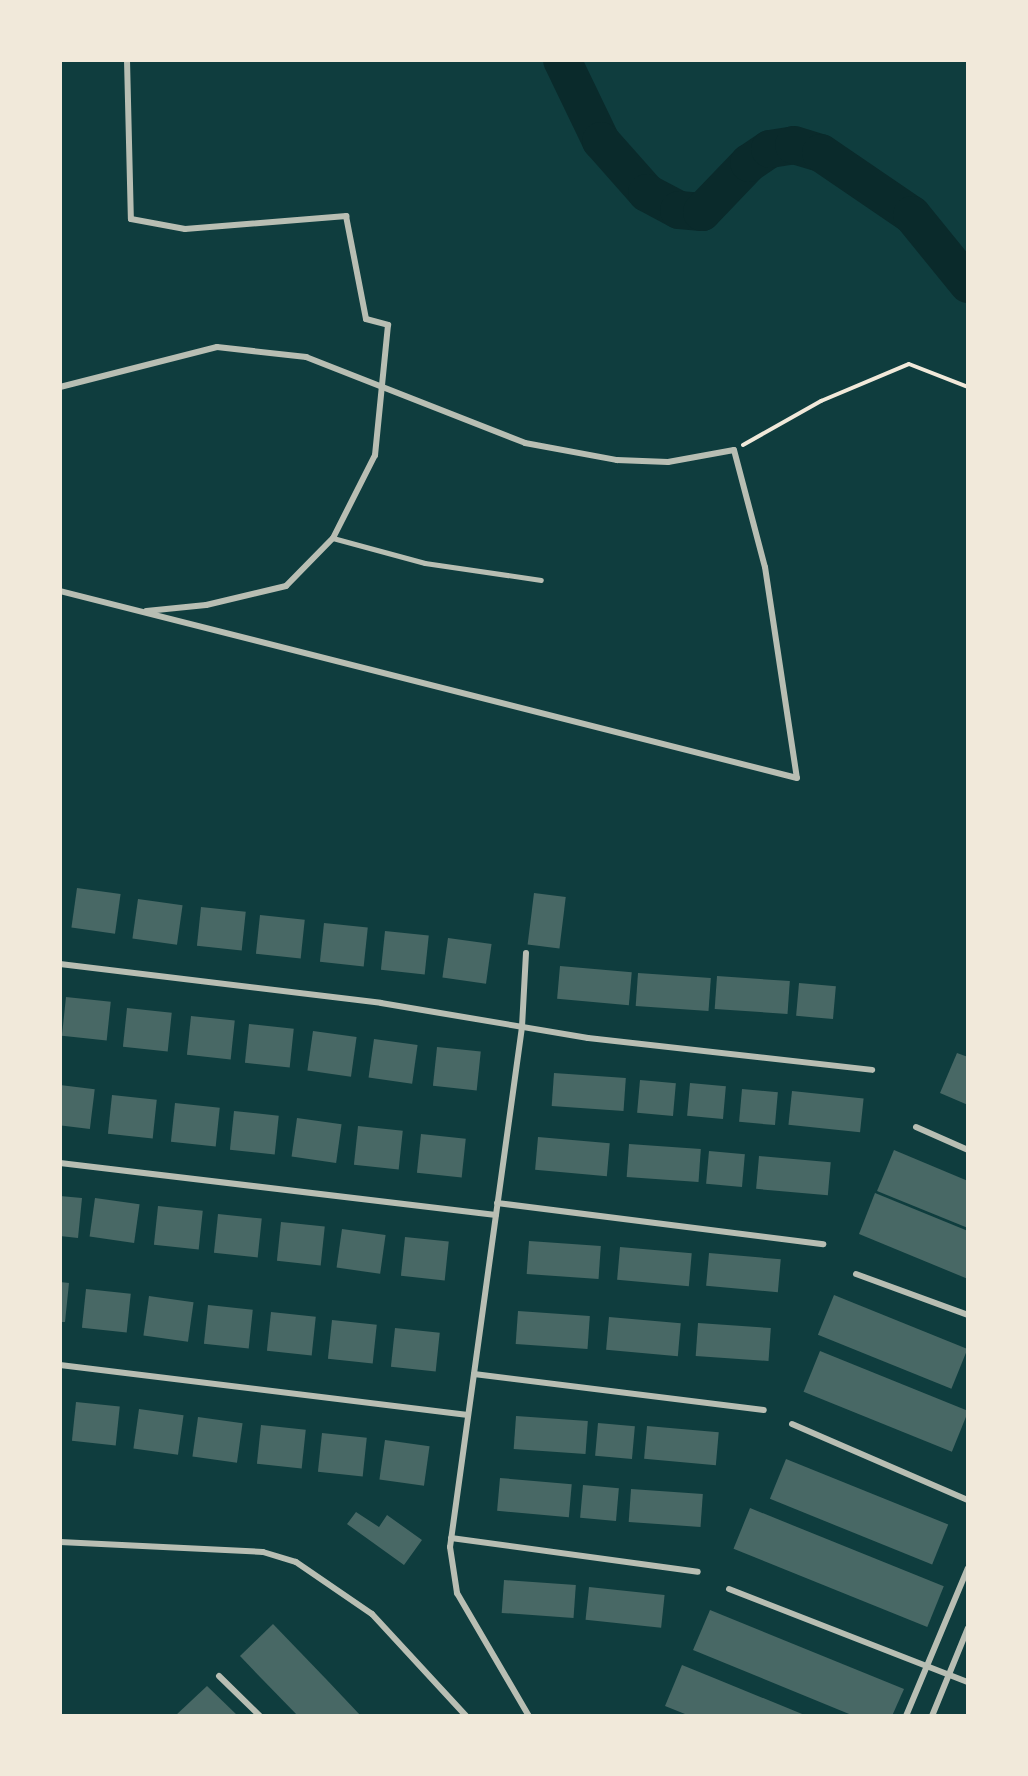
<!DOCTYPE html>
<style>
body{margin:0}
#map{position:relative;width:1028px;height:1776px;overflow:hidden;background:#0f3d3e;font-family:"PT Serif",serif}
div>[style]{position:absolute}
.river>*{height:38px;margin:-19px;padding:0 19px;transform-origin:19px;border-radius:19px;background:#0a2a2b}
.building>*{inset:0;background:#486865;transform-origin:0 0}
.path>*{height:4px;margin:-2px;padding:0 2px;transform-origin:2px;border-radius:2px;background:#f1e9da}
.service>*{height:4.5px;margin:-2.25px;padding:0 2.25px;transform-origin:2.25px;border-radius:2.25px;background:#b8beb3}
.minor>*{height:6px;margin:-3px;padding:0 3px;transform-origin:3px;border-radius:3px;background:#b8beb3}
span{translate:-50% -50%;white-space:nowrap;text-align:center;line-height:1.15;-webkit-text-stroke:6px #f1e9da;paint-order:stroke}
.frame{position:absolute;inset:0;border:62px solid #f1e9da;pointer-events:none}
</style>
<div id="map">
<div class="river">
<div style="left:562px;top:60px;width:90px;rotate:64.3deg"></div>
<div style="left:601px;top:141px;width:69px;rotate:48.5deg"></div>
<div style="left:647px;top:193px;width:36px;rotate:28deg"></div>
<div style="left:679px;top:210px;width:23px;rotate:5deg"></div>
<div style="left:702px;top:212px;width:68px;rotate:-46.2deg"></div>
<div style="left:749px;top:163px;width:25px;rotate:-34deg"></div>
<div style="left:770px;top:149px;width:24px;rotate:-9deg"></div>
<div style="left:794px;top:145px;width:28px;rotate:17deg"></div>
<div style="left:821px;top:153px;width:110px;rotate:34.3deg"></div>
<div style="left:912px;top:215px;width:89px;rotate:50.9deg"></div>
</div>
<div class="building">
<div style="left:77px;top:888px;width:44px;height:40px;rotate:8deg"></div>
<div style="left:534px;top:893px;width:32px;height:52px;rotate:7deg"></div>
<div style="left:138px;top:899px;width:45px;height:40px;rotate:8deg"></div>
<div style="left:201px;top:907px;width:45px;height:39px;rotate:6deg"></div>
<div style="left:260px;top:915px;width:45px;height:39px;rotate:6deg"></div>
<div style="left:324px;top:923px;width:44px;height:39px;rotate:6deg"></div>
<div style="left:385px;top:931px;width:44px;height:39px;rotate:6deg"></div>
<div style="left:448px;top:938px;width:44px;height:40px;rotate:8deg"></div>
<div style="left:560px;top:966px;width:72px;height:33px;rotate:5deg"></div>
<div style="left:638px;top:973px;width:73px;height:33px;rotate:4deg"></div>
<div style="left:717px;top:976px;width:73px;height:33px;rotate:4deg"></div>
<div style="left:799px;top:983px;width:37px;height:33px;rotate:5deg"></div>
<div style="left:66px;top:997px;width:45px;height:39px;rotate:6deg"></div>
<div style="left:127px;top:1008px;width:45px;height:39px;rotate:6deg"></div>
<div style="left:191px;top:1016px;width:44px;height:39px;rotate:6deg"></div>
<div style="left:249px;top:1024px;width:45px;height:39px;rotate:6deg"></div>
<div style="left:313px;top:1031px;width:44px;height:40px;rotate:8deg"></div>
<div style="left:374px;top:1039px;width:44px;height:39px;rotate:8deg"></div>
<div style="left:437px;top:1047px;width:44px;height:39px;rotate:6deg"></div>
<div style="clip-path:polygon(957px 1053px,968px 1057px,968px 1105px,940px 1093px)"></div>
<div style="left:554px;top:1073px;width:72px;height:33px;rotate:4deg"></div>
<div style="left:640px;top:1080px;width:36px;height:33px;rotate:5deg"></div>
<div style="left:690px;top:1083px;width:36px;height:33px;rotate:5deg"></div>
<div style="left:60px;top:1085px;width:35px;height:40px;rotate:7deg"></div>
<div style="left:742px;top:1089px;width:36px;height:33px;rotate:5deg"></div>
<div style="left:792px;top:1091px;width:72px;height:34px;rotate:6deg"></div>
<div style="left:112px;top:1095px;width:45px;height:39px;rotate:6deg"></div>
<div style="left:175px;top:1103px;width:45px;height:39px;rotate:6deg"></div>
<div style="left:234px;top:1111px;width:45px;height:39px;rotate:6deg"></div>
<div style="left:297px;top:1118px;width:45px;height:39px;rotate:8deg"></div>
<div style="left:358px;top:1126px;width:45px;height:39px;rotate:6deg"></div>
<div style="left:421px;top:1134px;width:45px;height:39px;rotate:6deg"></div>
<div style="left:538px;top:1137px;width:72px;height:33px;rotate:5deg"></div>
<div style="left:629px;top:1144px;width:72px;height:33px;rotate:4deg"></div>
<div style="clip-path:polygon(894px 1150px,968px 1181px,968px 1228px,877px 1191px)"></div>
<div style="left:709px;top:1151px;width:36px;height:33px;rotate:5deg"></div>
<div style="left:759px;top:1156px;width:72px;height:33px;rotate:5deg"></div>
<div style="clip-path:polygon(875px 1193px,968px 1231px,968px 1279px,859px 1234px)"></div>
<div style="clip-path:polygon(60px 1196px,82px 1198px,78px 1238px,60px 1236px)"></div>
<div style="left:95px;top:1198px;width:45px;height:39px;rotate:8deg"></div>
<div style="left:158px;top:1206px;width:45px;height:39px;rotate:6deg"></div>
<div style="left:218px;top:1214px;width:44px;height:39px;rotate:6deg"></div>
<div style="left:281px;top:1222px;width:44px;height:39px;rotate:6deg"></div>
<div style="left:342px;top:1229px;width:44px;height:39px;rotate:8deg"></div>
<div style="left:405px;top:1237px;width:44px;height:39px;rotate:6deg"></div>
<div style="left:529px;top:1241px;width:72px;height:33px;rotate:4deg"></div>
<div style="left:620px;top:1247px;width:72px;height:33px;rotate:5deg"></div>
<div style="left:709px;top:1253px;width:72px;height:33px;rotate:5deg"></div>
<div style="clip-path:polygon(60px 1282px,69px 1283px,65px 1322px,60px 1322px)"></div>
<div style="left:86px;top:1289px;width:45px;height:39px;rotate:6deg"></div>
<div style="left:834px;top:1295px;width:144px;height:43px;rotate:22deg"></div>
<div style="left:149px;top:1296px;width:45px;height:40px;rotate:8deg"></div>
<div style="left:208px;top:1305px;width:45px;height:39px;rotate:6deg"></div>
<div style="left:518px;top:1311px;width:72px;height:33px;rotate:4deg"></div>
<div style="left:271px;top:1312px;width:45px;height:39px;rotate:6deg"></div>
<div style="left:609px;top:1317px;width:72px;height:33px;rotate:5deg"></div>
<div style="left:332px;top:1320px;width:45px;height:39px;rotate:6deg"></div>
<div style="left:698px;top:1323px;width:73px;height:33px;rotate:4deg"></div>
<div style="left:395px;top:1328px;width:45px;height:39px;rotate:6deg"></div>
<div style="left:820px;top:1351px;width:160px;height:44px;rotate:22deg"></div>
<div style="left:76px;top:1402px;width:44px;height:39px;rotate:6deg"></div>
<div style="left:139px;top:1409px;width:45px;height:40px;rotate:8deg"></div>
<div style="left:516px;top:1416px;width:72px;height:33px;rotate:4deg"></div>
<div style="left:198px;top:1417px;width:45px;height:40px;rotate:8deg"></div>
<div style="left:598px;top:1423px;width:37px;height:33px;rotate:5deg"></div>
<div style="left:261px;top:1425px;width:45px;height:39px;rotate:6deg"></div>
<div style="left:647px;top:1426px;width:72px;height:33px;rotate:5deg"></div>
<div style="left:322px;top:1433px;width:45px;height:39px;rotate:6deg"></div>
<div style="left:385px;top:1440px;width:45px;height:40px;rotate:8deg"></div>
<div style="left:786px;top:1459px;width:175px;height:43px;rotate:22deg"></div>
<div style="left:500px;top:1478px;width:72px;height:33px;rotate:5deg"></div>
<div style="left:583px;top:1485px;width:36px;height:33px;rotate:5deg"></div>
<div style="left:631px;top:1489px;width:72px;height:33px;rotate:4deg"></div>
<div style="left:750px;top:1508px;width:209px;height:44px;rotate:22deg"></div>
<div style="clip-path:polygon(356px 1512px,379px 1527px,387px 1515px,422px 1540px,404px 1565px,347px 1524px)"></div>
<div style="left:504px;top:1580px;width:72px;height:33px;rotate:4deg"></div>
<div style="left:589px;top:1587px;width:76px;height:33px;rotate:6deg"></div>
<div style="clip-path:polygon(710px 1610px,904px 1689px,892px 1716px,854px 1716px,693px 1650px)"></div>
<div style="clip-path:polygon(273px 1624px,326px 1679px,361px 1716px,298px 1716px,262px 1679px,240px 1656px)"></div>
<div style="clip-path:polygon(682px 1665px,714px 1678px,807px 1716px,690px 1716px,665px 1706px)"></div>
<div style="clip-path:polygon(207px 1686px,238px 1716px,175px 1716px)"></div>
</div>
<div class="path">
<div style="left:743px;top:445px;width:90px;rotate:-29.4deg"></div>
<div style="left:821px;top:401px;width:95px;rotate:-22.8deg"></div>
<div style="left:909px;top:364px;width:63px;rotate:21.3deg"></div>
</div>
<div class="service">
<div style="left:333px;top:538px;width:95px;rotate:15.2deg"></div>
<div style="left:425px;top:563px;width:117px;rotate:8.3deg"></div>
</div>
<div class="minor">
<div style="left:127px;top:60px;width:159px;rotate:88.6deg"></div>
<div style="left:131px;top:219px;width:55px;rotate:10.5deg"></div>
<div style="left:185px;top:229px;width:162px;rotate:-4.6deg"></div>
<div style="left:346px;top:216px;width:105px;rotate:79deg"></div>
<div style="left:366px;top:319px;width:23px;rotate:15deg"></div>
<div style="left:388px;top:325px;width:131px;rotate:95.7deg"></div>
<div style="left:375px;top:455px;width:93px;rotate:116.8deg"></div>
<div style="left:333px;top:538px;width:67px;rotate:134.4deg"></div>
<div style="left:286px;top:586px;width:82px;rotate:166.6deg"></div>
<div style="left:206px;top:605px;width:60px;rotate:174.3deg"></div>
<div style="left:60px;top:387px;width:162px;rotate:-14.3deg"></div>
<div style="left:217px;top:347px;width:90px;rotate:6.4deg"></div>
<div style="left:306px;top:357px;width:235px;rotate:21.4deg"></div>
<div style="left:525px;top:443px;width:94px;rotate:10.5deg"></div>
<div style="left:617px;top:460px;width:51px;rotate:2.2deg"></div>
<div style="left:668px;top:462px;width:67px;rotate:-10.3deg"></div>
<div style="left:734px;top:450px;width:121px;rotate:75.2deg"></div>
<div style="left:765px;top:567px;width:213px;rotate:81.4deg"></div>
<div style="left:797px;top:778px;width:760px;rotate:-165.76deg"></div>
<div style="left:526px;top:953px;width:74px;rotate:93.1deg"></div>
<div style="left:522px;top:1027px;width:525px;rotate:97.88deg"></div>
<div style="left:450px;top:1547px;width:47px;rotate:81.3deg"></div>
<div style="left:457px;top:1593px;width:143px;rotate:59.7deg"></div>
<div style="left:60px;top:964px;width:323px;rotate:6.9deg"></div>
<div style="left:381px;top:1003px;width:210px;rotate:9.6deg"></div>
<div style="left:588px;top:1038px;width:286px;rotate:6.4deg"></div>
<div style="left:916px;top:1127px;width:57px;rotate:23.9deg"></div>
<div style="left:60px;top:1163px;width:439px;rotate:6.8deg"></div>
<div style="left:497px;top:1203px;width:329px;rotate:7.2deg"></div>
<div style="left:856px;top:1274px;width:119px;rotate:20.1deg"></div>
<div style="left:60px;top:1365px;width:411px;rotate:7deg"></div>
<div style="left:474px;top:1374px;width:292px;rotate:7.1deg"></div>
<div style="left:792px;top:1424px;width:192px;rotate:23.4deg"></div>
<div style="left:451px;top:1538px;width:249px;rotate:7.8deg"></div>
<div style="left:60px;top:1542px;width:203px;rotate:2.8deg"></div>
<div style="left:263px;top:1552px;width:34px;rotate:17deg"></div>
<div style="left:296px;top:1562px;width:92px;rotate:34.4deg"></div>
<div style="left:372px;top:1614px;width:139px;rotate:47.3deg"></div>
<div style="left:729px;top:1589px;width:256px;rotate:21.3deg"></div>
<div style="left:219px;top:1676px;width:57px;rotate:44.3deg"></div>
<div style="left:906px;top:1716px;width:160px;rotate:-67.3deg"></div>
<div style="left:932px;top:1716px;width:95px;rotate:-67.8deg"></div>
</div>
<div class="frame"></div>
</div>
